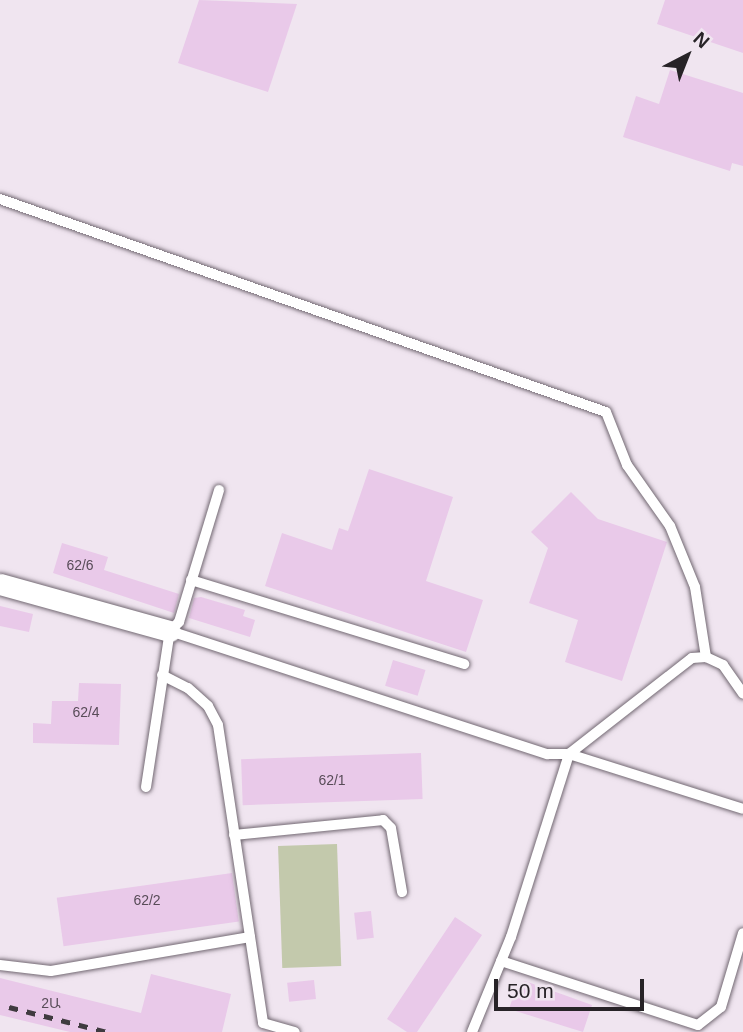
<!DOCTYPE html>
<meta charset="utf-8">
<style>
body{margin:0}
#map{position:relative;width:743px;height:1032px;overflow:hidden;background:#f0e5f0;font-family:Arial,"Noto Sans Armenian",sans-serif}
div>[style]{position:absolute}
.green>*{inset:0;background:#c3c9ac;transform-origin:0 0}
.building>*{inset:0;background:#e9c9e9;transform-origin:0 0}
.roads{filter:drop-shadow(0 0 2px #726872) drop-shadow(0 0 2px #726872)}
.service>*{height:10px;margin:-5px;padding:0 5px;transform-origin:5px;border-radius:5px;background:#fff}
.minor>*{height:21px;margin:-10.5px;padding:0 10.5px;transform-origin:10.5px;border-radius:10.5px;background:#fff}
.rail>*{height:5px;margin-top:-2.5px;transform-origin:0;background:repeating-linear-gradient(90deg,#403b40 0 9px,transparent 0 18px)}
span{translate:-50% -50%;white-space:nowrap;text-align:center;line-height:1.15;-webkit-text-stroke:7px #f0e5f0;paint-order:stroke}
.number-label{font-size:14px;color:#584c58}
.number-label span{-webkit-text-stroke-width:0}
.north{position:absolute;left:652px;top:21px;width:70px;height:70px;-webkit-text-stroke:5px #f0e5f0;paint-order:stroke;rotate:42deg;font-size:19px;font-weight:700;line-height:28px;text-align:center;color:#272327}
.north::after{content:'';display:block;margin:auto;width:24px;height:32px;background:#272327;clip-path:polygon(50% 0,100% 100%,50% 72%,0 100%)}
.scale{position:absolute;left:494px;top:979px;width:150px;height:32px;box-sizing:border-box;border:4px solid #272327;border-top:0;padding-left:9px;font-size:21px;line-height:24px;white-space:nowrap;color:#272327;-webkit-text-stroke:5px #f0e5f0;paint-order:stroke}
</style>
<div id="map">
<div class="green">
<div style="left:337px;top:844px;width:122px;height:59px;rotate:88deg"></div>
</div>
<div class="building">
<div style="clip-path:polygon(199px 0,297px 4px,268px 92px,178px 63px)"></div>
<div style="clip-path:polygon(665px 0,743px 0,743px 53px,657px 24px)"></div>
<div style="clip-path:polygon(670px 70px,743px 93px,743px 166px,732px 163px,730px 171px,623px 137px,636px 96px,659px 104px)"></div>
<div style="clip-path:polygon(369px 469px,453px 497px,426px 581px,483px 600px,466px 652px,265px 586px,282px 533px,332px 550px,339px 528px,348px 531px)"></div>
<div style="clip-path:polygon(571px 492px,598px 519px,667px 542px,622px 681px,565px 662px,578px 620px,529px 603px,548px 548px,531px 532px)"></div>
<div style="clip-path:polygon(62px 543px,108px 557px,104px 570px,179px 594px,174px 613px,53px 573px)"></div>
<div style="clip-path:polygon(201px 597px,245px 610px,243px 616px,255px 620px,250px 637px,189px 618px,194px 598px)"></div>
<div style="clip-path:polygon(0 606px,33px 614px,29px 632px,0 626px)"></div>
<div style="left:393px;top:660px;width:34px;height:27px;rotate:17deg"></div>
<div style="clip-path:polygon(79px 683px,121px 684px,119px 745px,33px 743px,33px 723px,51px 724px,52px 701px,78px 701px)"></div>
<div style="left:421px;top:753px;width:46px;height:180px;rotate:88deg"></div>
<div style="left:232px;top:873px;width:49px;height:177px;rotate:82deg"></div>
<div style="left:371px;top:911px;width:27px;height:17px;rotate:84deg"></div>
<div style="clip-path:polygon(455px 917px,482px 935px,417px 1032px,407px 1032px,387px 1019px)"></div>
<div style="clip-path:polygon(151px 974px,231px 994px,222px 1032px,70px 1032px,0 1015px,0 978px,141px 1013px)"></div>
<div style="left:314px;top:980px;width:19px;height:27px;rotate:84deg"></div>
<div style="clip-path:polygon(525px 981px,592px 1005px,583px 1032px,509px 1009px,517px 985px)"></div>
</div>
<div class="roads">
<div class="service">
<div style="left:0;top:199px;width:642px;rotate:19.37deg"></div>
<div style="left:606px;top:412px;width:57px;rotate:68.4deg"></div>
<div style="left:627px;top:465px;width:75px;rotate:54.8deg"></div>
<div style="left:670px;top:526px;width:66px;rotate:67.7deg"></div>
<div style="left:695px;top:587px;width:71px;rotate:81.1deg"></div>
<div style="left:191px;top:580px;width:286px;rotate:17.1deg"></div>
<div style="left:170px;top:631px;width:397px;rotate:18.1deg"></div>
<div style="left:547px;top:754px;width:22px"></div>
<div style="left:569px;top:754px;width:156px;rotate:-38deg"></div>
<div style="left:692px;top:658px;width:14px;rotate:-4deg"></div>
<div style="left:706px;top:657px;width:19px;rotate:25deg"></div>
<div style="left:723px;top:665px;width:35px;rotate:55deg"></div>
<div style="left:162px;top:675px;width:29px;rotate:27deg"></div>
<div style="left:188px;top:688px;width:27px;rotate:42deg"></div>
<div style="left:208px;top:706px;width:21px;rotate:62deg"></div>
<div style="left:218px;top:725px;width:301px;rotate:81.4deg"></div>
<div style="left:263px;top:1023px;width:33px;rotate:16deg"></div>
<div style="left:146px;top:787px;width:158px;rotate:-81.3deg"></div>
<div style="left:170px;top:631px;width:13px;rotate:-45deg"></div>
<div style="left:179px;top:622px;width:138px;rotate:-73.1deg"></div>
<div style="left:234px;top:835px;width:150px;rotate:-5.7deg"></div>
<div style="left:383px;top:820px;width:11px;rotate:45deg"></div>
<div style="left:391px;top:828px;width:65px;rotate:80.2deg"></div>
<div style="left:501px;top:961px;width:207px;rotate:18deg"></div>
<div style="left:698px;top:1025px;width:29px;rotate:-38deg"></div>
<div style="left:721px;top:1007px;width:77px;rotate:-73.4deg"></div>
<div style="left:0;top:965px;width:51px;rotate:6.7deg"></div>
<div style="left:51px;top:971px;width:202px;rotate:-9.7deg"></div>
<div style="left:472px;top:1032px;width:103px;rotate:-67.7deg"></div>
<div style="left:511px;top:937px;width:192px;rotate:-72.4deg"></div>
<div style="left:569px;top:754px;width:182px;rotate:17.5deg"></div>
</div>
<div class="minor">
<div style="left:0;top:584px;width:176px;rotate:15.5deg"></div>
</div>
</div>
<div class="rail">
<div style="left:9px;top:1007px;width:101px;rotate:14.3deg"></div>
</div>
<div class="number-label">
<span style="left:80px;top:565px">62/6</span>
<span style="left:86px;top:712px">62/4</span>
<span style="left:332px;top:780px">62/1</span>
<span style="left:147px;top:900px">62/2</span>
<span style="left:51px;top:1003px">2Ա</span>
</div>
<div class="north">N</div>
<div class="scale">50 m</div>
</div>
